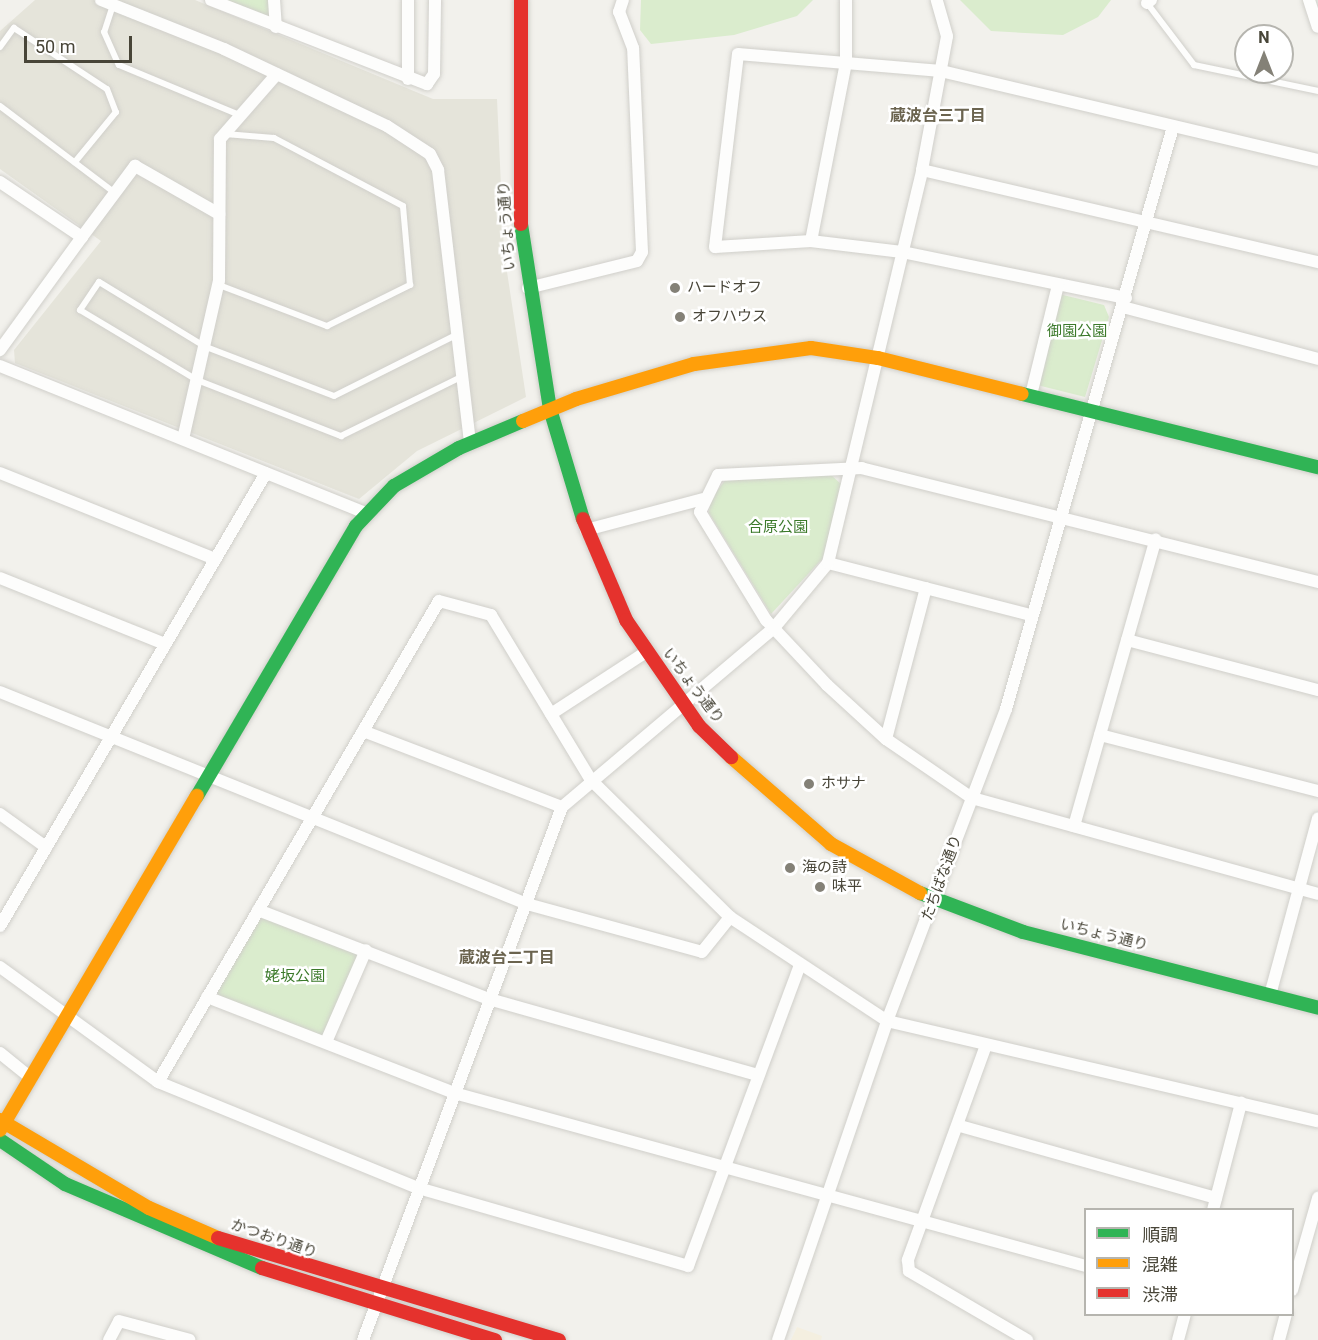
<!DOCTYPE html>
<meta charset="utf-8">
<style>
body{margin:0}
#map{position:relative;width:1318px;height:1340px;overflow:hidden;background:#f2f1ec;font-family:Roboto,"Noto Sans JP",sans-serif}
div>[style]{position:absolute}
.residential>*{inset:0;background:#e5e4da}
.commercial>*{inset:0;background:#f4efe0}
.green>*{inset:0;background:#daeccd}
.roads{filter:drop-shadow(0 0 2px #d0cfca) drop-shadow(0 0 2px #d0cfca)}
.lane>*{height:6px;margin:-3px;padding:0 3px;transform-origin:3px;border-radius:3px;background:#fdfdfc}
.street>*{height:12px;margin:-6px;padding:0 6px;transform-origin:6px;border-radius:6px;background:#fdfdfc}
.fast>*{height:14px;margin:-7px;padding:0 7px;transform-origin:7px;border-radius:7px;background:#30b455}
.slow>*{height:14px;margin:-7px;padding:0 7px;transform-origin:7px;border-radius:7px;background:#ff9f0a}
.jam>*{height:14px;margin:-7px;padding:0 7px;transform-origin:7px;border-radius:7px;background:#e5322d}
.dots>*{width:16px;height:16px;translate:-50% -50%;box-sizing:border-box;border:3px solid #fff;border-radius:50%}
span{translate:-50% -50%;white-space:nowrap;text-align:center;line-height:1.15;-webkit-text-stroke:5px #fff;paint-order:stroke}
.street-label{font-size:15px;color:#484538}
.poi-label{font-size:15px;color:#484538}
.left{translate:0 -50%;text-align:left}
.park-label{font-size:15px;color:#3c7a2b}
.neighbourhood-label{font-size:16px;color:#6b644f;font-weight:700}
.legend{position:absolute;left:1084px;top:1208px;width:210px;height:108px;box-sizing:border-box;background:#fff;border:2px solid #b6b5af;margin:0;padding:8px 10px;list-style:none;font-size:18px;color:#484538}
.legend li{display:flex;align-items:center;gap:12px;height:30px}
.legend b{width:30px;border:2px solid #b6b5af}
.north{position:absolute;left:1234px;top:24px;width:60px;height:60px;box-sizing:border-box;background:#fff;border:2px solid #b6b5af;border-radius:50%;rotate:0deg;font-size:16px;font-weight:700;line-height:24px;text-align:center;color:#484538}
.north::after{content:'';display:block;margin:auto;width:21px;height:27px;background:#848177;clip-path:polygon(50% 0,100% 100%,50% 72%,0 100%)}
.scale{position:absolute;left:24px;top:36px;width:108px;height:27px;box-sizing:border-box;border:3px solid #484538;border-top:0;padding-left:8px;font-size:18px;line-height:21px;white-space:nowrap;color:#484538;-webkit-text-stroke:4px #fff;paint-order:stroke}
</style>
<div id="map">
<div class="residential">
<div style="clip-path:polygon(35px 0,195px 0,433px 99px,497px 99px,504px 252px,526px 397px,417px 451px,359px 499px,15px 363px,14px 350px,101px 241px,0 169px,0 31px)"></div>
</div>
<div class="commercial">
<div style="clip-path:polygon(797px 1327px,822px 1336px,821px 1340px,791px 1340px)"></div>
</div>
<div class="green">
<div style="clip-path:polygon(211px 0,270px 0,276px 27px)"></div>
<div style="clip-path:polygon(641px 0,813px 0,797px 16px,734px 35px,651px 44px,640px 30px)"></div>
<div style="clip-path:polygon(960px 0,1111px 0,1098px 17px,1063px 35px,991px 31px)"></div>
<div style="clip-path:polygon(1059px 294px,1104px 305px,1109px 317px,1085px 397px,1037px 385px)"></div>
<div style="clip-path:polygon(829px 473px,842px 485px,823px 558px,771px 614px,709px 513px,711px 499px,726px 479px)"></div>
<div style="clip-path:polygon(258px 910px,366px 950px,326px 1042px,207px 997px)"></div>
</div>
<div class="roads">
<div class="lane">
<div style="left:1147px;top:3px;width:78px;rotate:52.8deg"></div>
<div style="left:1194px;top:65px;width:127px;rotate:11.8deg"></div>
<div style="left:113px;top:5px;width:28px;rotate:108deg"></div>
<div style="left:104px;top:32px;width:36px;rotate:66deg"></div>
<div style="left:119px;top:65px;width:133px;rotate:22.5deg"></div>
<div style="left:0;top:47px;width:24px;rotate:-54deg"></div>
<div style="left:14px;top:28px;width:111px;rotate:33.3deg"></div>
<div style="left:107px;top:89px;width:25px;rotate:69deg"></div>
<div style="left:116px;top:112px;width:65px;rotate:129.4deg"></div>
<div style="left:0;top:106px;width:144px;rotate:37.1deg"></div>
<div style="left:219px;top:285px;width:116px;rotate:20.8deg"></div>
<div style="left:327px;top:326px;width:93px;rotate:-26.3deg"></div>
<div style="left:410px;top:285px;width:79px;rotate:-95.1deg"></div>
<div style="left:403px;top:206px;width:146px;rotate:-152.2deg"></div>
<div style="left:274px;top:138px;width:49px;rotate:-175.3deg"></div>
<div style="left:456px;top:335px;width:136px;rotate:153.4deg"></div>
<div style="left:334px;top:396px;width:139px;rotate:-159deg"></div>
<div style="left:204px;top:346px;width:123px;rotate:-148.6deg"></div>
<div style="left:99px;top:282px;width:34px;rotate:124deg"></div>
<div style="left:80px;top:310px;width:136px;rotate:30.9deg"></div>
<div style="left:197px;top:380px;width:155px;rotate:21.3deg"></div>
<div style="left:341px;top:436px;width:134px;rotate:-26.2deg"></div>
</div>
<div class="street">
<div style="left:101px;top:0;width:132px;rotate:21.7deg"></div>
<div style="left:224px;top:49px;width:180px;rotate:25.3deg"></div>
<div style="left:387px;top:126px;width:51px;rotate:33.1deg"></div>
<div style="left:430px;top:154px;width:18px;rotate:63deg"></div>
<div style="left:438px;top:170px;width:275px;rotate:83.3deg"></div>
<div style="left:211px;top:0;width:232px;rotate:21.3deg"></div>
<div style="left:427px;top:84px;width:12px;rotate:-55deg"></div>
<div style="left:434px;top:74px;width:74px;rotate:-89.2deg"></div>
<div style="left:274px;top:0;width:27px;rotate:86deg"></div>
<div style="left:408px;top:0;width:79px;rotate:90deg"></div>
<div style="left:1309px;top:0;width:28px;rotate:72deg"></div>
<div style="left:1147px;top:3px;width:5px;rotate:-37deg"></div>
<div style="left:922px;top:170px;width:407px;rotate:13.1deg"></div>
<div style="left:0;top:182px;width:99px;rotate:33.9deg"></div>
<div style="left:82px;top:237px;width:140px;rotate:126deg"></div>
<div style="left:82px;top:237px;width:89px;rotate:-53.3deg"></div>
<div style="left:135px;top:166px;width:97px;rotate:29.7deg"></div>
<div style="left:811px;top:241px;width:181px;rotate:-78.9deg"></div>
<div style="left:846px;top:63px;width:63px;rotate:-90deg"></div>
<div style="left:528px;top:288px;width:112px;rotate:-13.9deg"></div>
<div style="left:637px;top:261px;width:10px;rotate:-61deg"></div>
<div style="left:642px;top:252px;width:204px;rotate:-92.5deg"></div>
<div style="left:633px;top:48px;width:39px;rotate:-111deg"></div>
<div style="left:619px;top:12px;width:13px;rotate:-72deg"></div>
<div style="left:1126px;top:298px;width:229px;rotate:-168.4deg"></div>
<div style="left:902px;top:252px;width:92px;rotate:-173.1deg"></div>
<div style="left:811px;top:241px;width:96px;rotate:176.4deg"></div>
<div style="left:715px;top:247px;width:194px;rotate:-83.2deg"></div>
<div style="left:738px;top:54px;width:204px;rotate:4.8deg"></div>
<div style="left:941px;top:71px;width:387px;rotate:13.3deg"></div>
<div style="left:1123px;top:307px;width:202px;rotate:14.9deg"></div>
<div style="left:0;top:366px;width:394px;rotate:21.9deg"></div>
<div style="left:1031px;top:395px;width:113px;rotate:-76.2deg"></div>
<div style="left:183px;top:439px;width:163px;rotate:-77.2deg"></div>
<div style="left:219px;top:280px;width:141px;rotate:-89.6deg"></div>
<div style="left:220px;top:139px;width:86px;rotate:-48.8deg"></div>
<div style="left:0;top:473px;width:232px;rotate:21.8deg"></div>
<div style="left:586px;top:530px;width:121px;rotate:-14.8deg"></div>
<div style="left:828px;top:563px;width:210px;rotate:14.4deg"></div>
<div style="left:0;top:578px;width:178px;rotate:21.8deg"></div>
<div style="left:1318px;top:582px;width:470px;rotate:-166deg"></div>
<div style="left:862px;top:468px;width:144px;rotate:177.2deg"></div>
<div style="left:718px;top:475px;width:41px;rotate:115.9deg"></div>
<div style="left:700px;top:512px;width:127px;rotate:58.6deg"></div>
<div style="left:766px;top:620px;width:89px;rotate:46.8deg"></div>
<div style="left:827px;top:685px;width:80px;rotate:42.5deg"></div>
<div style="left:886px;top:739px;width:104px;rotate:34.5deg"></div>
<div style="left:972px;top:798px;width:359px;rotate:15.5deg"></div>
<div style="left:1127px;top:640px;width:197px;rotate:14.7deg"></div>
<div style="left:0;top:692px;width:568px;rotate:21.91deg"></div>
<div style="left:527px;top:904px;width:181px;rotate:15.3deg"></div>
<div style="left:702px;top:952px;width:45px;rotate:-51.3deg"></div>
<div style="left:551px;top:714px;width:113px;rotate:-33.1deg"></div>
<div style="left:363px;top:731px;width:213px;rotate:20.9deg"></div>
<div style="left:1100px;top:735px;width:225px;rotate:14.4deg"></div>
<div style="left:886px;top:739px;width:156px;rotate:-75.2deg"></div>
<div style="left:0;top:814px;width:57px;rotate:35.7deg"></div>
<div style="left:1074px;top:826px;width:298px;rotate:-74.1deg"></div>
<div style="left:258px;top:910px;width:248px;rotate:21.1deg"></div>
<div style="left:489px;top:999px;width:280px;rotate:15.8deg"></div>
<div style="left:0;top:926px;width:525px;rotate:-59.58deg"></div>
<div style="left:0;top:967px;width:195px;rotate:36deg"></div>
<div style="left:158px;top:1082px;width:281px;rotate:22.2deg"></div>
<div style="left:418px;top:1188px;width:281px;rotate:16.1deg"></div>
<div style="left:688px;top:1266px;width:321px;rotate:-69.6deg"></div>
<div style="left:1270px;top:995px;width:183px;rotate:-74.8deg"></div>
<div style="left:207px;top:997px;width:265px;rotate:21.2deg"></div>
<div style="left:454px;top:1093px;width:655px;rotate:15.31deg"></div>
<div style="left:326px;top:1042px;width:100px;rotate:-66.5deg"></div>
<div style="left:985px;top:1048px;width:226px;rotate:110deg"></div>
<div style="left:908px;top:1260px;width:11px;rotate:85deg"></div>
<div style="left:909px;top:1271px;width:137px;rotate:30.3deg"></div>
<div style="left:0;top:1053px;width:40px;rotate:39deg"></div>
<div style="left:158px;top:1082px;width:557px;rotate:-59.71deg"></div>
<div style="left:439px;top:601px;width:54px;rotate:15.1deg"></div>
<div style="left:491px;top:615px;width:193px;rotate:58.8deg"></div>
<div style="left:591px;top:780px;width:195px;rotate:44.6deg"></div>
<div style="left:730px;top:917px;width:188px;rotate:33.5deg"></div>
<div style="left:887px;top:1021px;width:442px;rotate:13.1deg"></div>
<div style="left:960px;top:1126px;width:266px;rotate:15.7deg"></div>
<div style="left:1213px;top:1210px;width:111px;rotate:-75.3deg"></div>
<div style="left:1292px;top:1290px;width:96px;rotate:-74.2deg"></div>
<div style="left:109px;top:1340px;width:21px;rotate:-62deg"></div>
<div style="left:119px;top:1321px;width:73px;rotate:15deg"></div>
<div style="left:363px;top:1340px;width:569px;rotate:-69.53deg"></div>
<div style="left:562px;top:807px;width:276px;rotate:-40.2deg"></div>
<div style="left:773px;top:629px;width:86px;rotate:-50.2deg"></div>
<div style="left:828px;top:563px;width:404px;rotate:-76.5deg"></div>
<div style="left:922px;top:170px;width:136px;rotate:-79.4deg"></div>
<div style="left:947px;top:36px;width:37px;rotate:-106deg"></div>
<div style="left:778px;top:1340px;width:337px;rotate:-71.1deg"></div>
<div style="left:887px;top:1021px;width:334px;rotate:-69.1deg"></div>
<div style="left:1006px;top:709px;width:605px;rotate:-73.99deg"></div>
<div style="left:1178px;top:1340px;width:27px;rotate:-75deg"></div>
<div style="left:1279px;top:1340px;width:27px;rotate:-75deg"></div>
</div>
<div class="fast">
<div style="left:521px;top:224px;width:187px;rotate:81.1deg"></div>
<div style="left:550px;top:409px;width:115px;rotate:73.3deg"></div>
<div style="left:1022px;top:394px;width:305px;rotate:13.9deg"></div>
<div style="left:197px;top:796px;width:313px;rotate:-59.5deg"></div>
<div style="left:356px;top:526px;width:55px;rotate:-46.5deg"></div>
<div style="left:394px;top:486px;width:75px;rotate:-30.3deg"></div>
<div style="left:459px;top:448px;width:69px;rotate:-22.9deg"></div>
<div style="left:920px;top:893px;width:110px;rotate:20.7deg"></div>
<div style="left:1023px;top:932px;width:305px;rotate:14.4deg"></div>
<div style="left:0;top:1140px;width:78px;rotate:34.1deg"></div>
<div style="left:65px;top:1184px;width:214px;rotate:23.1deg"></div>
</div>
<div class="slow">
<div style="left:523px;top:421px;width:57px;rotate:-22.5deg"></div>
<div style="left:576px;top:399px;width:123px;rotate:-16.5deg"></div>
<div style="left:694px;top:364px;width:118px;rotate:-7.8deg"></div>
<div style="left:811px;top:348px;width:68px;rotate:8.5deg"></div>
<div style="left:878px;top:358px;width:148px;rotate:14deg"></div>
<div style="left:731px;top:757px;width:133px;rotate:41deg"></div>
<div style="left:831px;top:844px;width:102px;rotate:28.8deg"></div>
<div style="left:0;top:1120px;width:173px;rotate:30.6deg"></div>
<div style="left:149px;top:1208px;width:75px;rotate:23.5deg"></div>
<div style="left:0;top:1130px;width:388px;rotate:-59.5deg"></div>
</div>
<div class="jam">
<div style="left:521px;top:0;width:224px;rotate:90deg"></div>
<div style="left:583px;top:519px;width:110px;rotate:66.9deg"></div>
<div style="left:626px;top:620px;width:129px;rotate:55.4deg"></div>
<div style="left:699px;top:726px;width:45px;rotate:44.1deg"></div>
<div style="left:218px;top:1238px;width:356px;rotate:16.7deg"></div>
<div style="left:262px;top:1268px;width:244px;rotate:17.2deg"></div>
</div>
</div>
<div class="dots">
<div style="left:675px;top:288px;background:#848177"></div>
<div style="left:680px;top:317px;background:#848177"></div>
<div style="left:809px;top:784px;background:#848177"></div>
<div style="left:790px;top:868px;background:#848177"></div>
<div style="left:820px;top:887px;background:#848177"></div>
</div>
<div class="street-label">
<span style="left:507px;top:226px;rotate:-94deg">いちょう通り</span>
<span style="left:693px;top:686px;rotate:53deg">いちょう通り</span>
<span style="left:942px;top:878px;rotate:-70deg">たちばな通り</span>
<span style="left:1104px;top:935px;rotate:14deg">いちょう通り</span>
<span style="left:274px;top:1239px;rotate:19deg">かつおり通り</span>
</div>
<div class="poi-label">
<span class="left" style="left:687px;top:288px">ハードオフ</span>
<span class="left" style="left:692px;top:317px">オフハウス</span>
<span class="left" style="left:821px;top:784px">ホサナ</span>
<span class="left" style="left:802px;top:868px">海の詩</span>
<span class="left" style="left:832px;top:887px">味平</span>
</div>
<div class="park-label">
<span style="left:1077px;top:332px">御園公園</span>
<span style="left:778px;top:528px">合原公園</span>
<span style="left:295px;top:977px">姥坂公園</span>
</div>
<div class="neighbourhood-label">
<span style="left:938px;top:116px">蔵波台三丁目</span>
<span style="left:507px;top:958px">蔵波台二丁目</span>
</div>
<ul class="legend">
<li><b style="height:8px;background:#30b455"></b>順調</li>
<li><b style="height:8px;background:#ff9f0a"></b>混雑</li>
<li><b style="height:8px;background:#e5322d"></b>渋滞</li>
</ul>
<div class="north">N</div>
<div class="scale">50 m</div>
</div>
